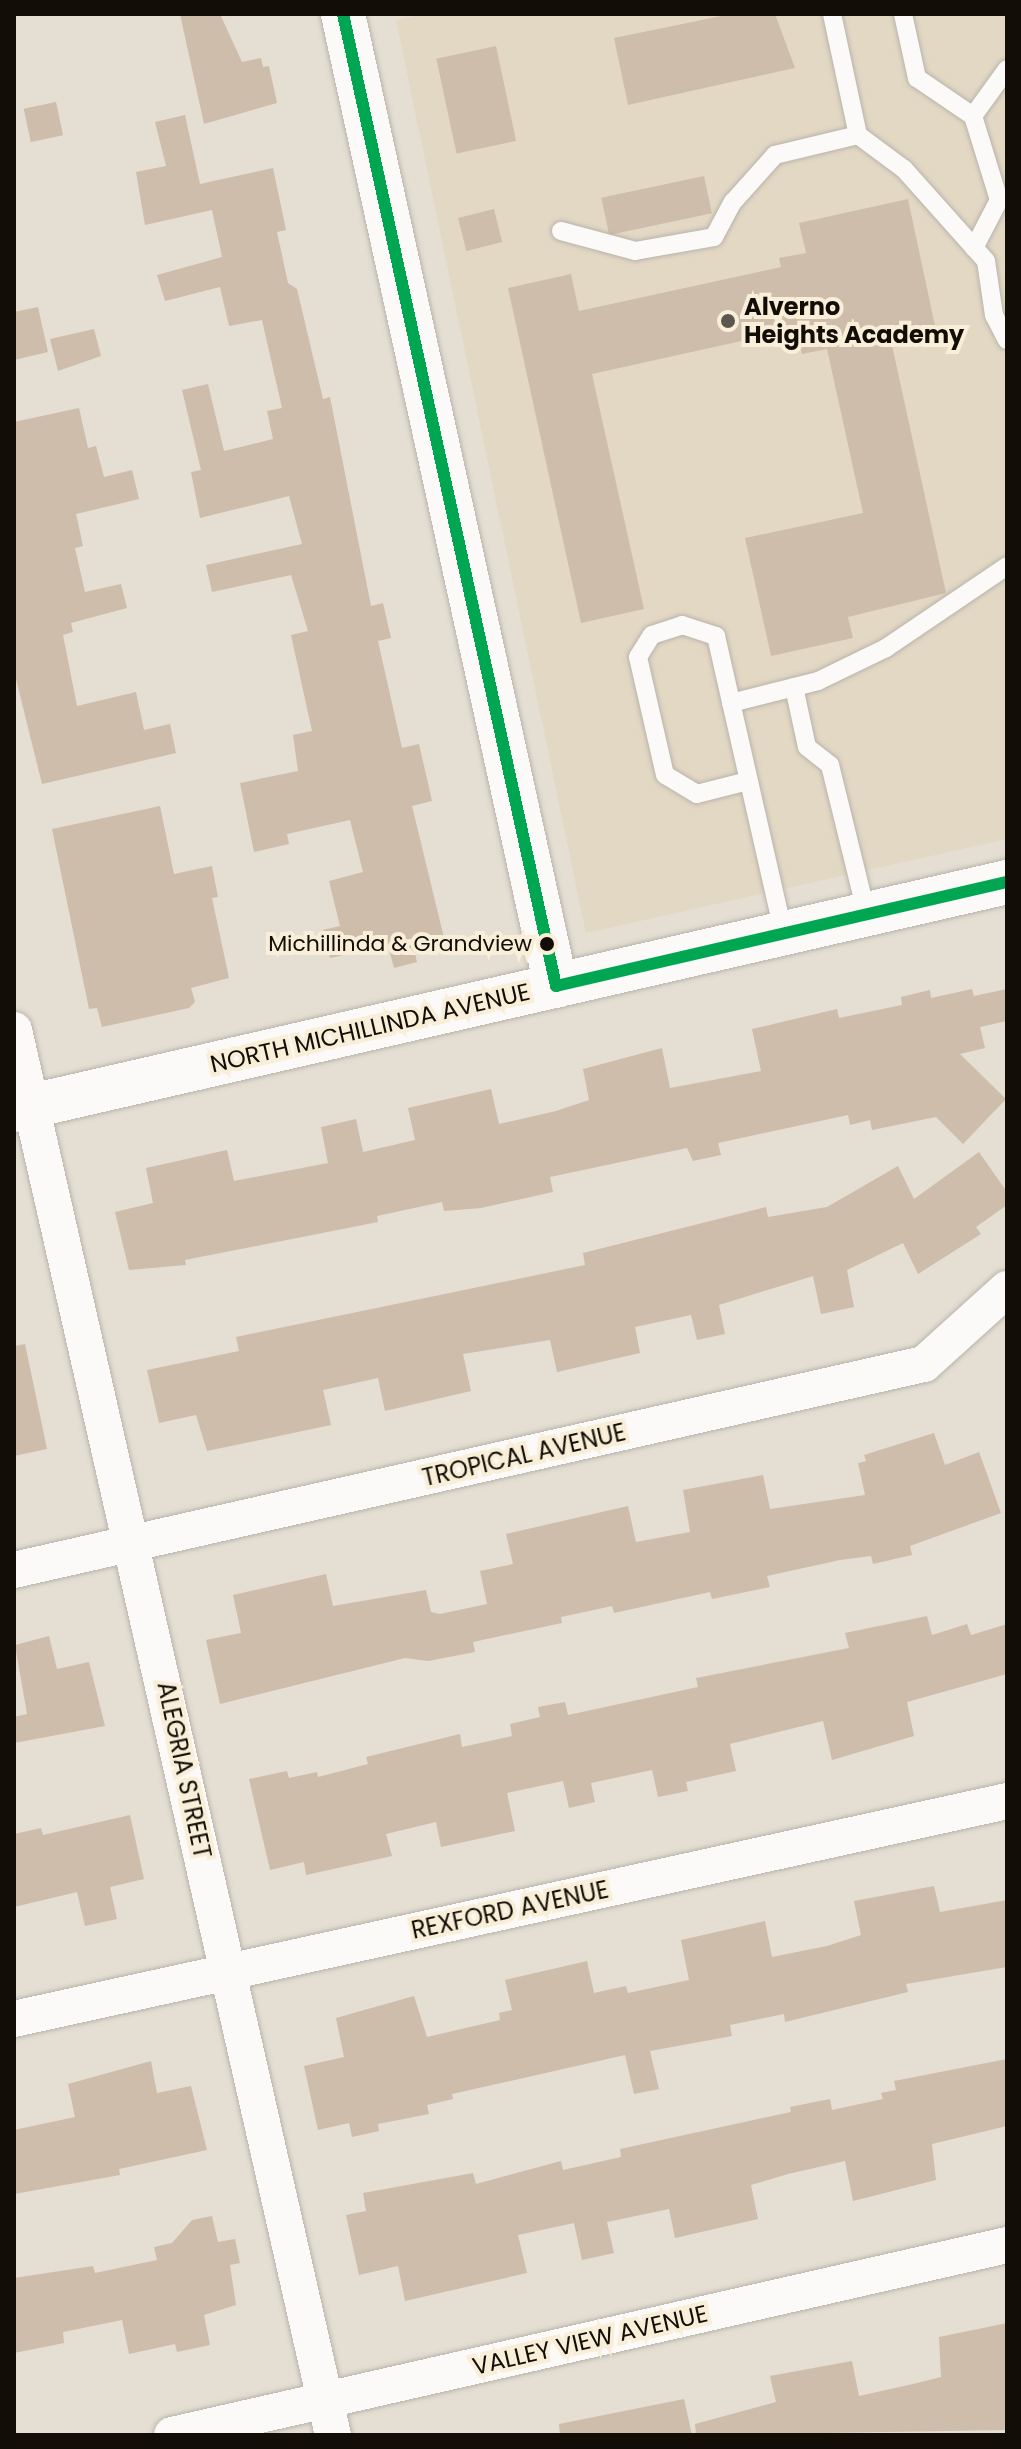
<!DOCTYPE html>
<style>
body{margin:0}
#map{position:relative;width:1021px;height:2449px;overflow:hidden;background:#e4ded3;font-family:Poppins,sans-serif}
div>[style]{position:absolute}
.built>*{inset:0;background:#e3d8c4}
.building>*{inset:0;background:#cebdab;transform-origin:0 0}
.roads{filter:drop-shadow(0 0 2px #b9b4ab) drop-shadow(0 0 2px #b9b4ab)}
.service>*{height:18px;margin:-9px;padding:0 9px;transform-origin:9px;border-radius:9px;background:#fbfaf8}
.minor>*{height:36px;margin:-18px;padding:0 18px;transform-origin:18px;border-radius:18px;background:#fbfaf8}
.tertiary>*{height:44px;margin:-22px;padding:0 22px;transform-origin:22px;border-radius:22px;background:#fbfaf8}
.bus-1>*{height:12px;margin:-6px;padding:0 6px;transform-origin:6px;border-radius:6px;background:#00a651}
.dots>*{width:22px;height:22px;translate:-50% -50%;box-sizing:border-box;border:4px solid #f9eed8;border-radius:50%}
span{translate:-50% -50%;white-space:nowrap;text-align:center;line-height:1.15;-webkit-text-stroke:8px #f9eed8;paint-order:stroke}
.bus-label{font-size:22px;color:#120e07}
.right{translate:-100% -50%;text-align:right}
.poi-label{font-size:24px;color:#120e07;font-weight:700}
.left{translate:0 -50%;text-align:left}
.street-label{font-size:24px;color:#120e07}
.frame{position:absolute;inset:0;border:16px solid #120e07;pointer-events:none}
</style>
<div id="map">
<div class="built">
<div style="clip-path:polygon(424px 14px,1007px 14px,1007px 839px,586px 933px,396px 20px)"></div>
</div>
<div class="building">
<div style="clip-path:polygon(180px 14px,220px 14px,242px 62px,261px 58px,263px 67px,269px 66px,277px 103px,204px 124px)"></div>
<div style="clip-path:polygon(731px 14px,775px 14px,795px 68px,628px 105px,614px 38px)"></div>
<div style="left:496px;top:46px;width:97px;height:61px;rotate:78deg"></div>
<div style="left:56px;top:102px;width:34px;height:33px;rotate:78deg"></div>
<div style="clip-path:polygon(185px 115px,200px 184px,273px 168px,286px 230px,277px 232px,288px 283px,297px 289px,323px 399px,330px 397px,371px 606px,383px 603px,391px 638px,378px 641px,402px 748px,419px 744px,432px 801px,412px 806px,446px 946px,415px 953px,417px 962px,394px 968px,388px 945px,330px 958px,323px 930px,340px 926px,329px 881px,363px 872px,350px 820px,287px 834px,289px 844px,254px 852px,240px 783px,298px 771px,293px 735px,312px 731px,291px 635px,308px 631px,291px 575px,212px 592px,206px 565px,302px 544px,289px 496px,200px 518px,191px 472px,201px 470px,182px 390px,208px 384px,224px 451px,273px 439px,267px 411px,282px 408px,262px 320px,229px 326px,220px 287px,165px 301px,157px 275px,222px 257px,212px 210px,145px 225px,136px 172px,166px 166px,155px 122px)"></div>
<div style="left:704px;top:176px;width:38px;height:105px;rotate:78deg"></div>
<div style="clip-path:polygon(908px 199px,935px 326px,890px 336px,946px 593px,848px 617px,853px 638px,771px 656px,745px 538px,863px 513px,827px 349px,802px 354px,796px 329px,592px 374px,644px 609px,581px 623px,508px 288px,571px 274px,579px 311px,781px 267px,779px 258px,806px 253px,799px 223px)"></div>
<div style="left:494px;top:209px;width:34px;height:37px;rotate:76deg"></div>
<div style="clip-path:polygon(38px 307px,48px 352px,14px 360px,14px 312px)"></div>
<div style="clip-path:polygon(94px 329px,101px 356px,58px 371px,50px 339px)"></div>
<div style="clip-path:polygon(79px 408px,88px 448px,96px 446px,104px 477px,132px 470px,139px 499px,76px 514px,83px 546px,75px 548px,85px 592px,121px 584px,127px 608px,71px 623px,73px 632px,63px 635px,77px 706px,136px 692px,144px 730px,170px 724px,176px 753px,42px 784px,14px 671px,14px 422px)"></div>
<div style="clip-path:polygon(160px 806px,174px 874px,212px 866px,218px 897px,212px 898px,229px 978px,191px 988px,195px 1002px,189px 1008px,102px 1027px,97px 1008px,89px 1009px,52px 829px)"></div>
<div style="clip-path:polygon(972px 989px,974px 996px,1007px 989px,1007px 1021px,980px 1027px,985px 1048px,960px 1054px,1006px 1099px,963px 1144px,936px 1117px,872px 1130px,870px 1120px,850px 1125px,848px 1115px,718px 1143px,721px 1155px,693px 1161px,687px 1148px,550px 1177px,553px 1192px,481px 1208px,444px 1211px,442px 1202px,377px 1216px,378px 1222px,185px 1260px,186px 1265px,129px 1270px,115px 1212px,153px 1203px,146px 1168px,227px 1150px,234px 1181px,328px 1163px,321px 1127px,356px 1119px,363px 1152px,415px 1140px,408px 1108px,491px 1089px,499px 1124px,556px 1111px,589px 1100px,583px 1069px,662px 1048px,670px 1088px,761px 1071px,752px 1029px,837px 1009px,839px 1018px,902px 1005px,901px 997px,930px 990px,931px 998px)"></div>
<div style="clip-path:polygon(979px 1152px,1007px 1192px,1007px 1205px,976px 1227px,981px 1234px,918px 1274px,903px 1243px,847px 1270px,854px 1307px,821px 1314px,813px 1276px,719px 1305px,725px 1334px,697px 1340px,691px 1315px,635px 1327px,640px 1353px,557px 1372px,550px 1340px,463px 1354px,471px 1391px,385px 1411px,378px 1378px,323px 1390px,331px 1425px,207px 1451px,196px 1415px,159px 1423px,147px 1370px,239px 1351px,236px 1337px,585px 1265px,583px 1253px,766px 1207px,768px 1217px,827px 1207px,898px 1166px,914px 1199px)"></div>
<div style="clip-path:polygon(25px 1344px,47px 1449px,14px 1456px,14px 1346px)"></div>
<div style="clip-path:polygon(934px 1433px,945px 1465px,979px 1452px,1001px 1513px,910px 1546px,912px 1555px,873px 1564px,871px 1556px,840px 1560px,767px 1576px,770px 1587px,712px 1599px,710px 1592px,614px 1613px,612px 1606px,561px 1617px,562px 1623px,473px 1642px,475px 1652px,428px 1661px,405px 1658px,220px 1704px,206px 1640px,241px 1633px,233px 1595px,326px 1574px,333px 1606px,426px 1590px,431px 1612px,440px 1614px,487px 1604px,480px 1571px,513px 1564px,506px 1534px,628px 1506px,636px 1542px,690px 1532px,683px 1490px,763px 1475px,770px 1509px,865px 1495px,858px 1463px,866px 1461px,864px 1455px)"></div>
<div style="clip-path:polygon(927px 1616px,932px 1635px,967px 1624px,971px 1635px,1007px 1624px,1007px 1674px,907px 1702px,914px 1736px,832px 1760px,823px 1721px,730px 1744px,736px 1771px,686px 1782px,688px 1791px,658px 1797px,652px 1770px,591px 1783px,595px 1802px,569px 1808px,563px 1781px,507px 1793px,515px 1831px,441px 1847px,436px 1822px,386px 1834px,392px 1856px,306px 1875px,304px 1862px,270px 1870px,249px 1779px,287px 1771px,289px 1778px,317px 1772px,318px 1777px,368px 1764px,366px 1757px,460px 1734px,462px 1747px,512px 1736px,510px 1724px,540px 1717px,538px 1707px,565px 1702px,568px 1715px,698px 1687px,696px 1678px,849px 1648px,845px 1633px)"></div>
<div style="clip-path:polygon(49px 1636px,57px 1669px,89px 1662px,105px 1726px,14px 1743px,14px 1717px,27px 1714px,15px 1645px)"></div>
<div style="clip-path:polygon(130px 1815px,144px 1879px,110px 1887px,117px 1919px,85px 1926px,77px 1892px,14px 1907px,14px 1834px,41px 1828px,43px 1835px)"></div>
<div style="clip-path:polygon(934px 1886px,940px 1912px,1007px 1900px,1007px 1967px,906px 1984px,908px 1992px,785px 2022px,784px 2014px,730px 2025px,732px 2036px,650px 2051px,659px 2089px,634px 2094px,625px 2055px,452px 2094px,453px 2099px,427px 2105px,429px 2114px,378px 2124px,379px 2131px,352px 2137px,349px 2123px,318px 2130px,304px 2066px,344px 2057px,336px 2018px,414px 1996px,427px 2037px,500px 2020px,499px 2013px,512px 2010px,505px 1980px,587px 1961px,594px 1993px,626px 1986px,628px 1993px,689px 1980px,681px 1940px,765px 1921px,772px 1957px,827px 1946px,861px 1935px,854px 1901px)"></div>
<div style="clip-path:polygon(1007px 2059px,1007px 2126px,932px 2144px,936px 2180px,853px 2201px,845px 2161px,788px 2174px,751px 2185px,758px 2219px,675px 2238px,669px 2209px,607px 2222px,614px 2253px,582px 2260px,574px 2223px,518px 2235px,527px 2273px,405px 2301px,398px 2266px,359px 2275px,346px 2215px,366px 2211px,363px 2193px,473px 2173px,476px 2184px,561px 2161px,563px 2170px,621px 2157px,620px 2149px,791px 2112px,790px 2107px,830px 2099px,832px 2110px,883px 2099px,881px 2093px,896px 2090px,894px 2081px)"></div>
<div style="clip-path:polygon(151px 2061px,157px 2093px,191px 2086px,207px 2150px,119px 2169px,120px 2175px,14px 2194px,14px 2130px,75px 2117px,68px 2084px)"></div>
<div style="clip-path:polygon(212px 2216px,218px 2242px,235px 2239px,240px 2263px,230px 2265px,236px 2305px,204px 2315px,210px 2345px,177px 2352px,175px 2344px,129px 2354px,122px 2320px,63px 2332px,64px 2343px,14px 2353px,14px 2278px,93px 2266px,95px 2273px,157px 2260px,154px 2247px,172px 2243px,192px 2220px)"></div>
<div style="clip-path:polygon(1007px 2323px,1007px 2430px,696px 2435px,695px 2424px,776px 2402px,770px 2376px,852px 2361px,859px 2396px,913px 2384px,941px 2377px,939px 2337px)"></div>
<div style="clip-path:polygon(684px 2399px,692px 2435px,560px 2435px,559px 2424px)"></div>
</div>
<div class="roads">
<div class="service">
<div style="left:832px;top:14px;width:124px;rotate:77.9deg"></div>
<div style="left:858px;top:135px;width:57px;rotate:36.5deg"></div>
<div style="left:904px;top:169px;width:123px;rotate:48.3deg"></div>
<div style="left:986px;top:261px;width:55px;rotate:81.6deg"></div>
<div style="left:994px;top:315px;width:28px;rotate:63deg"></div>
<div style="left:903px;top:14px;width:66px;rotate:77.7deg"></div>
<div style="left:917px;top:78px;width:68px;rotate:34.2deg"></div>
<div style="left:973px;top:116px;width:58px;rotate:-54.1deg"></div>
<div style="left:973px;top:116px;width:88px;rotate:72.8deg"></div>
<div style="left:999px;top:200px;width:54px;rotate:117.5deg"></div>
<div style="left:561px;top:231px;width:77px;rotate:15.1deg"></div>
<div style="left:635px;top:251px;width:80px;rotate:-10deg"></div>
<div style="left:714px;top:237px;width:40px;rotate:-62deg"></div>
<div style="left:733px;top:202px;width:63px;rotate:-48.2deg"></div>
<div style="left:775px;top:155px;width:85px;rotate:-13.5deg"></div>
<div style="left:794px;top:687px;width:61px;rotate:77.8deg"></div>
<div style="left:807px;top:747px;width:29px;rotate:38deg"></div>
<div style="left:830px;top:765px;width:151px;rotate:76.2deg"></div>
<div style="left:731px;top:703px;width:90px;rotate:-14.2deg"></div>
<div style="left:818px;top:681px;width:76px;rotate:-25.9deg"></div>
<div style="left:886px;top:648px;width:146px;rotate:-34.1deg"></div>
<div style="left:748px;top:781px;width:53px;rotate:165.7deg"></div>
<div style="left:697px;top:794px;width:37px;rotate:-149deg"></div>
<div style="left:665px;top:775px;width:121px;rotate:-102.9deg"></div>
<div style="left:638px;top:657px;width:26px;rotate:-58deg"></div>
<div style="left:652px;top:635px;width:32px;rotate:-18deg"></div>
<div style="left:682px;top:625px;width:36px;rotate:18deg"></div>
<div style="left:716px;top:636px;width:303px;rotate:77.2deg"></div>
</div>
<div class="minor">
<div style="left:14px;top:1030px;width:1441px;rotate:77.21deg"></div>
<div style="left:14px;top:1570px;width:933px;rotate:-12.76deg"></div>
<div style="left:924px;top:1364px;width:112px;rotate:-42.1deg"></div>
<div style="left:14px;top:2019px;width:1017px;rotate:-12.38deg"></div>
<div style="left:172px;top:2435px;width:856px;rotate:-12.82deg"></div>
</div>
<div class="tertiary">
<div style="left:343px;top:14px;width:995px;rotate:77.64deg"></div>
<div style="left:14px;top:1110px;width:1019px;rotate:-12.93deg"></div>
</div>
</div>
<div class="bus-1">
<div style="left:343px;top:14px;width:995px;rotate:77.64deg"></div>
<div style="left:556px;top:986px;width:463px;rotate:-13deg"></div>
</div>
<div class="dots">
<div style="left:728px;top:321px;background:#5c574e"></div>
<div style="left:547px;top:944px;background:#120e07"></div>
</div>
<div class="bus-label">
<span class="right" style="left:532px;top:944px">Michillinda &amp; Grandview</span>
</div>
<div class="poi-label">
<span class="left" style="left:744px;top:321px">Alverno<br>Heights Academy</span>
</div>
<div class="street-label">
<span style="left:370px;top:1028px;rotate:-13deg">NORTH MICHILLINDA AVENUE</span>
<span style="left:524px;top:1455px;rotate:-13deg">TROPICAL AVENUE</span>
<span style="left:184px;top:1770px;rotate:78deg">ALEGRIA STREET</span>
<span style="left:510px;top:1910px;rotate:-12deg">REXFORD AVENUE</span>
<span style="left:590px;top:2340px;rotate:-13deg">VALLEY VIEW AVENUE</span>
</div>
<div class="frame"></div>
</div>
